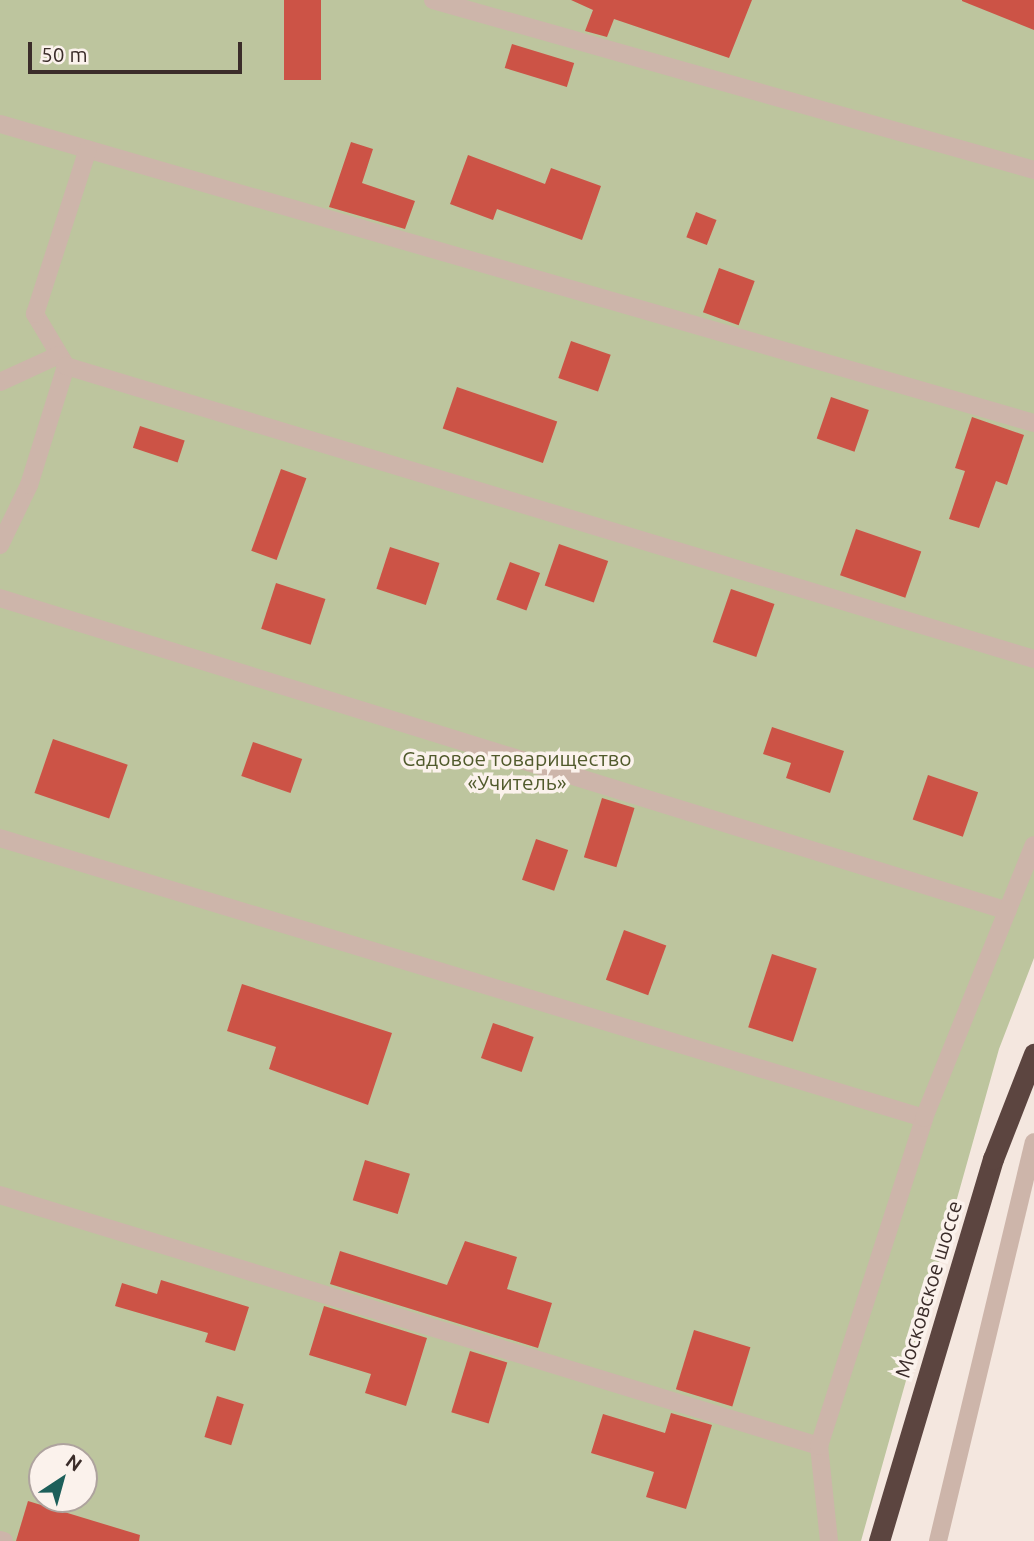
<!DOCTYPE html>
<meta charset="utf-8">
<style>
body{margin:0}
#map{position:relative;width:1034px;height:1541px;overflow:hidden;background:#f4e7df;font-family:Ubuntu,sans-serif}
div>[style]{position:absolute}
.green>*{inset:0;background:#bdc59e}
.building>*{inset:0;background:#cc5346;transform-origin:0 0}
.minor>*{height:18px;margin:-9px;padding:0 9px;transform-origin:9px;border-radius:9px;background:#cdb5aa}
.highway>*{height:21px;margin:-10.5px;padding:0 10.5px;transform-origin:10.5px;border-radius:10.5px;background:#5c4540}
span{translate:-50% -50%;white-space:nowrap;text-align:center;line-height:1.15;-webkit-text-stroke:7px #fbf2ec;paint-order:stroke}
.park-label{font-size:21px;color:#505a2c}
.street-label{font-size:21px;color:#3b2d2a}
.north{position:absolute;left:28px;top:1443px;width:70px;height:70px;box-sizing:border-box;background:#fbf2ec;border:2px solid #aea39e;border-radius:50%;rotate:36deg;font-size:19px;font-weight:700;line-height:28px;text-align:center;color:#3b2d2a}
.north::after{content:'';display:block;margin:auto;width:24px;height:32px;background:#1d5f5a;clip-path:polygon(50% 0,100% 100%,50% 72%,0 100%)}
.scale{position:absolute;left:28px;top:42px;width:214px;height:32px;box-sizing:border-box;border:4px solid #3b2d2a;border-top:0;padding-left:9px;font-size:21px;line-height:24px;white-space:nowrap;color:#3b2d2a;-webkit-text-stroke:5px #fbf2ec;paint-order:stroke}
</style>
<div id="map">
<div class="green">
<div style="clip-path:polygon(evenodd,0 0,1034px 0,1034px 958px,999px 1049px,861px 1541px,0 1541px,0 0,42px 1457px,84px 1457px,84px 1499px,42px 1499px,42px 1457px)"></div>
</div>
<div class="building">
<div style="left:284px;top:0;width:37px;height:80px"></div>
<div style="clip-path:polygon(571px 0,752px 0,729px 58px,614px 19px,607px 37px,585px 31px,593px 10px)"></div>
<div style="clip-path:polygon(962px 0,1034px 0,1034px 30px,962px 1px)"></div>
<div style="left:512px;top:44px;width:65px;height:25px;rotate:17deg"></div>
<div style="clip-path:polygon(351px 142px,373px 149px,362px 183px,415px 201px,405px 229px,329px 207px)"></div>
<div style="clip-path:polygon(468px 155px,545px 184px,551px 168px,601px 186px,582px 240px,497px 209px,493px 220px,450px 204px)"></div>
<div style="left:696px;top:212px;width:22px;height:27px;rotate:21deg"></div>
<div style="left:719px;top:268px;width:38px;height:47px;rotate:20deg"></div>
<div style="left:571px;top:341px;width:42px;height:39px;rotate:19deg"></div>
<div style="left:457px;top:387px;width:106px;height:44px;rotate:19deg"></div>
<div style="left:831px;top:397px;width:40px;height:44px;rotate:19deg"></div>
<div style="clip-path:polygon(972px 417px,1024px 435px,1007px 485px,996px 481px,979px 528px,949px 519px,965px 471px,955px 468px)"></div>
<div style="left:140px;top:426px;width:47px;height:23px;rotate:18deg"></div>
<div style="left:281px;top:469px;width:27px;height:87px;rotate:20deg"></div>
<div style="left:856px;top:529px;width:69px;height:49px;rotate:19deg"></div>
<div style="left:559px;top:544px;width:52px;height:44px;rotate:19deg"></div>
<div style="left:390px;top:547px;width:52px;height:44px;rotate:18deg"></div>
<div style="left:510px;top:562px;width:32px;height:40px;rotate:20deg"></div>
<div style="left:276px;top:583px;width:52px;height:48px;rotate:18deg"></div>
<div style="left:731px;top:589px;width:46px;height:56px;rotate:19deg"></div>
<div style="clip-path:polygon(772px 727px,844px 751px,830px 793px,786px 778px,791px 763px,763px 754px)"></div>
<div style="left:53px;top:739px;width:79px;height:57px;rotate:19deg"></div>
<div style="left:253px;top:742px;width:52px;height:36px;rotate:19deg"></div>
<div style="left:928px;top:775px;width:53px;height:47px;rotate:19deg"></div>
<div style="left:602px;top:798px;width:34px;height:62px;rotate:17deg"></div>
<div style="left:536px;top:839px;width:34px;height:43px;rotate:19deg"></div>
<div style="left:624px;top:930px;width:45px;height:53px;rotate:20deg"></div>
<div style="left:772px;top:954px;width:47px;height:77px;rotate:18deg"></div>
<div style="clip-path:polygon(242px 984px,392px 1033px,368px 1105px,269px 1069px,276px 1047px,227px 1031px)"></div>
<div style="left:493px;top:1023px;width:43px;height:37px;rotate:19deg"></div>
<div style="left:365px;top:1160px;width:47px;height:42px;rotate:17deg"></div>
<div style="clip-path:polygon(465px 1241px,517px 1257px,507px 1289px,552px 1303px,538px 1348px,330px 1284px,340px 1251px,447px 1285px)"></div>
<div style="clip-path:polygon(161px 1280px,249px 1307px,235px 1351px,205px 1342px,208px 1333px,115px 1306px,122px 1283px,157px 1294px)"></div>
<div style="clip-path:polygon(324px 1306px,427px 1338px,406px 1406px,365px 1393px,371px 1374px,309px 1355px)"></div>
<div style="left:694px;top:1330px;width:59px;height:62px;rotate:17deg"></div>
<div style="left:470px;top:1351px;width:39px;height:64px;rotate:17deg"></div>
<div style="left:217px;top:1396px;width:28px;height:43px;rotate:17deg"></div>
<div style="clip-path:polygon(671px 1413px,712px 1425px,686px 1509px,646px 1497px,654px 1472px,591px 1453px,603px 1414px,665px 1433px)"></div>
<div style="clip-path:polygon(28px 1501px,140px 1535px,139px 1541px,16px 1541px)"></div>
</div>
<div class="minor">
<div style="left:433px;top:0;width:625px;rotate:15.79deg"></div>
<div style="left:0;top:124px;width:1076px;rotate:16.13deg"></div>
<div style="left:66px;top:366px;width:61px;rotate:-120.8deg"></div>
<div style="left:35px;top:314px;width:173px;rotate:-72.2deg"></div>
<div style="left:0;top:382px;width:65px;rotate:-24.6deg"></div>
<div style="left:0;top:545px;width:67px;rotate:-64.2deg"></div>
<div style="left:29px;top:485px;width:125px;rotate:-72.7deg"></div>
<div style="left:66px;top:366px;width:1011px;rotate:16.84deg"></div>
<div style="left:0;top:598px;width:1055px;rotate:17.25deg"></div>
<div style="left:0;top:838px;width:965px;rotate:16.86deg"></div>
<div style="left:0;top:1195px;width:857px;rotate:17.04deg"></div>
<div style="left:0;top:1540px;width:4px;rotate:14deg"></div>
<div style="left:829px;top:1541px;width:96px;rotate:-96deg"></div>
<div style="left:819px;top:1446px;width:344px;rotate:-72.2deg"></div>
<div style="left:924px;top:1118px;width:294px;rotate:-68.1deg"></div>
<div style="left:938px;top:1541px;width:410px;rotate:-76.5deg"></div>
</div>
<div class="highway">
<div style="left:879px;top:1541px;width:399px;rotate:-73.4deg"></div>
<div style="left:993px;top:1159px;width:113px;rotate:-68.7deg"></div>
</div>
<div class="park-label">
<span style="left:517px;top:770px">Садовое товарищество<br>«Учитель»</span>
</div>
<div class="street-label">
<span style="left:928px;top:1289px;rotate:-73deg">Московское шоссе</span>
</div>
<div class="north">N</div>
<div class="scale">50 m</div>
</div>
